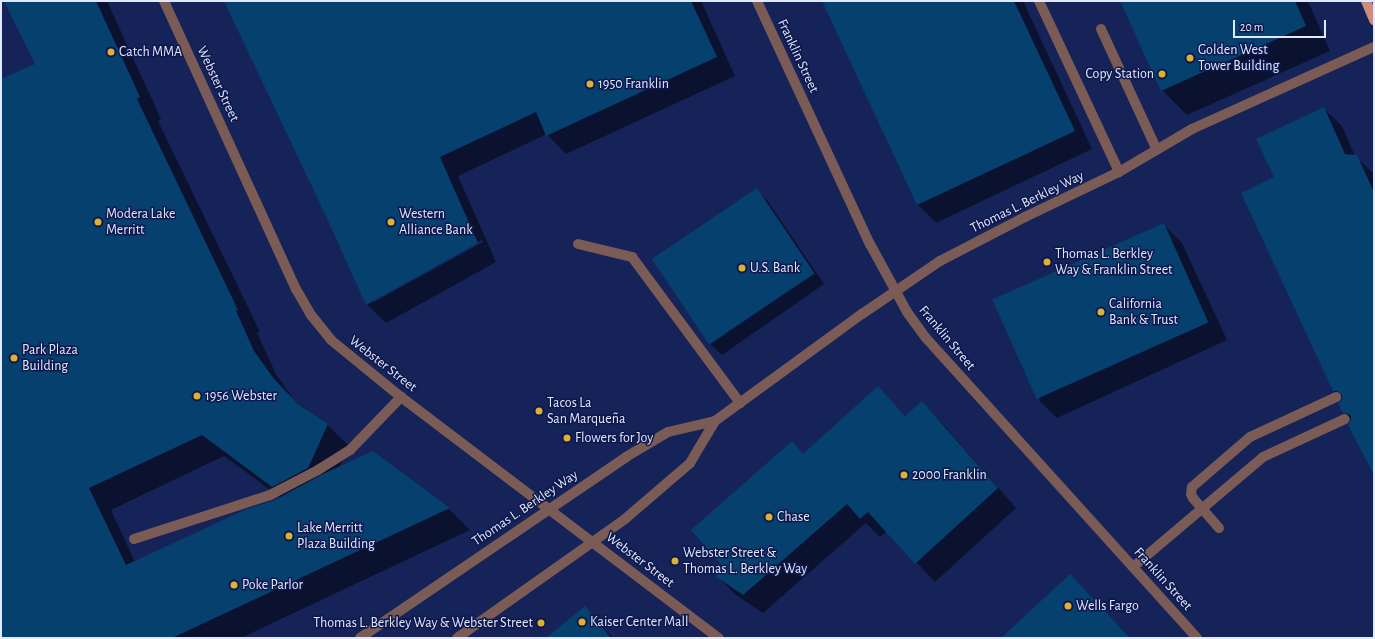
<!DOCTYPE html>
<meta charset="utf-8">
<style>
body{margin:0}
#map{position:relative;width:1375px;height:639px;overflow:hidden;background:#162358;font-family:"Alegreya Sans",sans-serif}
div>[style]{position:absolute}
.shadow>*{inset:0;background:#0007}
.building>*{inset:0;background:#05406e;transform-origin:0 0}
.service>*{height:10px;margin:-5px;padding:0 5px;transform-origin:5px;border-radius:5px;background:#7b5b56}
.minor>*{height:10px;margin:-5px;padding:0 5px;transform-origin:5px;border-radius:5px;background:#7b5b56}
.tertiary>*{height:10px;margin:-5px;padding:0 5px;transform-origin:5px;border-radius:5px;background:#7b5b56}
.primary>*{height:10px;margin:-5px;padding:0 5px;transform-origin:5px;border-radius:5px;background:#cd8c82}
.dots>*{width:11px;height:11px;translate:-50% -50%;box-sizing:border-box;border:2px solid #0e184c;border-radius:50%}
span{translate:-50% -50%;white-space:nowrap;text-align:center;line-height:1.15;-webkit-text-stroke:3px #0e184c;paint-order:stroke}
.poi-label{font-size:14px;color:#e1e9fe}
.left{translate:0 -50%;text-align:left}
.right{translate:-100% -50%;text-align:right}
.street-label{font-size:14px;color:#e1e9fe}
.frame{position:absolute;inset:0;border:2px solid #e1e9fe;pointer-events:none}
.scale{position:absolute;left:1233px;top:20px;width:93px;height:18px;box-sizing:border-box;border:2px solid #e1e9fe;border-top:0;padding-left:5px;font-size:12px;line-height:14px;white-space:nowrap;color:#e1e9fe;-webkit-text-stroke:3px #0e184c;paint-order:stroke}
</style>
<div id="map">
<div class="shadow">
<div style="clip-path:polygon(evenodd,5px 1px,107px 1px,161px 119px,158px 121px,260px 332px,257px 333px,276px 374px,295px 401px,327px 424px,349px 446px,339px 468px,373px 453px,449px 509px,470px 530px,241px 638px,1px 638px,1px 81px,36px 65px,5px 1px,224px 456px,281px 498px,135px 562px,111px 510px,224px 456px)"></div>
<div style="clip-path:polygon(evenodd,225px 1px,701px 1px,735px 76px,566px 154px,547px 134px,458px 176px,496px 262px,386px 323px,367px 304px,325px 212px,225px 1px,482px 240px,483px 242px,374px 302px,374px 299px,482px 240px)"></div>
<div style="clip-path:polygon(823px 1px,1023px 1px,1092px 149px,936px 223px,918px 205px)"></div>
<div style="clip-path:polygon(1121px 1px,1308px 1px,1330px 51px,1187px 115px,1162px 90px)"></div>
<div style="clip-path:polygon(1324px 109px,1342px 126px,1355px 156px,1374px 174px,1374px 473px,1370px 469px,1349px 425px,1352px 421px,1344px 412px,1343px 400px,1334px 391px,1275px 178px)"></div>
<div style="clip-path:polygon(756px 190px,767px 200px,824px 284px,722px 355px,711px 345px,654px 260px)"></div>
<div style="clip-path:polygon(1164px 225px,1182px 243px,1227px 340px,1057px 418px,1039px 400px)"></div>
<div style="clip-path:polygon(878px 388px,906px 417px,922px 402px,941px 422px,1016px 508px,935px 582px,887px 531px,880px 537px,866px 523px,763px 613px,736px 595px,717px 576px,726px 568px,792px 443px,804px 455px)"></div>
<div style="clip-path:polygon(1070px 575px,1130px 638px,1002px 638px)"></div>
<div style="clip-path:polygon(585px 608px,613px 638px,548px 638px)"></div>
</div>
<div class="building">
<div style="clip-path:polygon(4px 1px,96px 1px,140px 97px,137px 99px,238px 310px,236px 311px,254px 351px,274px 379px,298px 404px,328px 424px,308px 468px,272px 487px,202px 435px,89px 488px,126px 565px,247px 509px,273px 501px,323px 474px,373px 451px,450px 508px,172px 638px,1px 638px,1px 79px,35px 64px)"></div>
<div style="clip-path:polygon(224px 1px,691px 1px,717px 57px,546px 136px,536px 112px,440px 157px,478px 243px,366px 305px,324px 212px)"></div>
<div style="clip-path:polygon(822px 1px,1014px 1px,1075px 131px,917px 205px)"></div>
<div style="clip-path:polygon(1120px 1px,1295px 1px,1306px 26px,1161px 91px)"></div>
<div style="clip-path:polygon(1324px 107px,1345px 154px,1357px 155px,1374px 192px,1374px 476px,1348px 425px,1351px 420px,1351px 416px,1348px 414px,1343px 413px,1338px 403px,1342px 400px,1342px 395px,1337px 391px,1333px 391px,1241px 193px,1274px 177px,1256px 139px)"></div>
<div style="left:757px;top:188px;width:103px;height:127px;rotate:56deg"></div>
<div style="left:1164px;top:223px;width:109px;height:188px;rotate:66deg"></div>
<div style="clip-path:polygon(878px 386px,905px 416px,922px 401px,998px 488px,915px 564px,868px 512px,860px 519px,847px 504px,743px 595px,715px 576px,724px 568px,691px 530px,792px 441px,803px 454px)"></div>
<div style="clip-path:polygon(1070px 574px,1130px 638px,1001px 638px)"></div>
<div style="clip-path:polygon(585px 606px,611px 638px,546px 638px)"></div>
</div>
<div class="service">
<div style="left:1039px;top:1px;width:189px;rotate:64.9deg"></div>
<div style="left:1101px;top:29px;width:133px;rotate:65.2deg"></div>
<div style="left:578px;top:244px;width:56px;rotate:13.5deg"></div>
<div style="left:632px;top:257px;width:182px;rotate:53.5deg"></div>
<div style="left:1219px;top:528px;width:40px;rotate:-131deg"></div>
<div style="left:1193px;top:498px;width:4px;rotate:-117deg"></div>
<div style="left:1191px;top:494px;width:7px;rotate:-82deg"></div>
<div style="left:1192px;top:487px;width:77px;rotate:-40.8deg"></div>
<div style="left:1250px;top:437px;width:95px;rotate:-24.9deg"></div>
<div style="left:134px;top:539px;width:143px;rotate:-17.9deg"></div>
<div style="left:270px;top:495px;width:54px;rotate:-27.5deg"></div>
<div style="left:318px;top:470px;width:38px;rotate:-32deg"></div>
<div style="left:350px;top:450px;width:74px;rotate:-46.1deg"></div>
<div style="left:1133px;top:567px;width:170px;rotate:-40.2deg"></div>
<div style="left:1263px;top:457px;width:90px;rotate:-24.9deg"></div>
</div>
<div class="minor">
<div style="left:164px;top:1px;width:317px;rotate:65.4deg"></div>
<div style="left:296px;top:289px;width:30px;rotate:60deg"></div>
<div style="left:311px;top:315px;width:32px;rotate:51deg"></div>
<div style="left:331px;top:340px;width:90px;rotate:39.2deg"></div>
<div style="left:401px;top:397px;width:399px;rotate:37.2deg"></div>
<div style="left:757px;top:1px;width:268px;rotate:65.1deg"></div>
<div style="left:870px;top:244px;width:77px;rotate:61.4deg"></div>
<div style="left:907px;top:312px;width:32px;rotate:54deg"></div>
<div style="left:926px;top:338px;width:404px;rotate:47.9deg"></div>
</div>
<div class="tertiary">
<div style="left:360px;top:638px;width:322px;rotate:-34.2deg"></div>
<div style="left:626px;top:457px;width:49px;rotate:-30.8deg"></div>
<div style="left:668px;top:432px;width:48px;rotate:-13.2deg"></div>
<div style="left:715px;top:421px;width:182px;rotate:-36.1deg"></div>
<div style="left:862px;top:314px;width:94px;rotate:-34.2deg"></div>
<div style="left:940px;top:261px;width:96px;rotate:-27.4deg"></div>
<div style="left:1025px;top:217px;width:104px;rotate:-25.6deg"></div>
<div style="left:1119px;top:172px;width:85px;rotate:-30.5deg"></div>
<div style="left:1192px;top:129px;width:200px;rotate:-24.3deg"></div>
<div style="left:457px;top:638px;width:206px;rotate:-35.3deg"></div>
<div style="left:625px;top:519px;width:86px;rotate:-40.7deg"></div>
<div style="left:690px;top:463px;width:49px;rotate:-59.2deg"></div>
</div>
<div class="primary">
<div style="left:1366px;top:1px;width:21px;rotate:67deg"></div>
</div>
<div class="dots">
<div style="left:111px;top:52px;background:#ddb233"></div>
<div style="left:1190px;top:58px;background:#ddb233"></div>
<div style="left:1162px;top:74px;background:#ddb233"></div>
<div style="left:590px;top:84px;background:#ddb233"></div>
<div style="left:98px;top:222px;background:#ddb233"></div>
<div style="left:391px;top:222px;background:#ddb233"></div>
<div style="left:1047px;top:262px;background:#ddb233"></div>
<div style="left:742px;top:268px;background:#ddb233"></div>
<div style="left:1101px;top:312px;background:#ddb233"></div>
<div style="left:14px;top:358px;background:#ddb233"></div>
<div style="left:197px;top:396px;background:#ddb233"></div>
<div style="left:539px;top:411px;background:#ddb233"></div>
<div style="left:567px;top:438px;background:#ddb233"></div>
<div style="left:904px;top:475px;background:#ddb233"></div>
<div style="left:769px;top:517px;background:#ddb233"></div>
<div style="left:289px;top:536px;background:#ddb233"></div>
<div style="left:675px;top:561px;background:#ddb233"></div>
<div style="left:234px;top:585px;background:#ddb233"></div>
<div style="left:1068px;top:606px;background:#ddb233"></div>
<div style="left:582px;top:622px;background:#ddb233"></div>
<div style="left:541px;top:623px;background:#ddb233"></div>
</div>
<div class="poi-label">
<span class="left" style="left:1198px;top:58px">Golden West<br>Tower Building</span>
<span class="left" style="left:119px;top:52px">Catch MMA</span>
<span class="right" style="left:1154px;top:74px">Copy Station</span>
<span class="left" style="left:598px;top:84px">1950 Franklin</span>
<span class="left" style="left:106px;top:222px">Modera Lake<br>Merritt</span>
<span class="left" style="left:399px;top:222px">Western<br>Alliance Bank</span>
<span class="left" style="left:1055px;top:262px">Thomas L. Berkley<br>Way &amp; Franklin Street</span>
<span class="left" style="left:750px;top:268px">U.S. Bank</span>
<span class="left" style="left:1109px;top:312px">California<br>Bank &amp; Trust</span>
<span class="left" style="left:22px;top:358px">Park Plaza<br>Building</span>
<span class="left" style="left:205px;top:396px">1956 Webster</span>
<span class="left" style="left:547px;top:411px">Tacos La<br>San Marqueña</span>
<span class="left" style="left:575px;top:438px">Flowers for Joy</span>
<span class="left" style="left:912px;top:475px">2000 Franklin</span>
<span class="left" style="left:777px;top:517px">Chase</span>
<span class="left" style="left:297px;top:536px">Lake Merritt<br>Plaza Building</span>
<span class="left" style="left:683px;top:561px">Webster Street &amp;<br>Thomas L. Berkley Way</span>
<span class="left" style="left:242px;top:585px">Poke Parlor</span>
<span class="left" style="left:1076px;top:606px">Wells Fargo</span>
<span class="left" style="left:590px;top:622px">Kaiser Center Mall</span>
<span class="right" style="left:533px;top:623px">Thomas L. Berkley Way &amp; Webster Street</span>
</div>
<div class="street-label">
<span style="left:798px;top:56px;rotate:65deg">Franklin Street</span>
<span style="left:218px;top:84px;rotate:65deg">Webster Street</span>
<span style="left:1027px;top:202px;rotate:-26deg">Thomas L. Berkley Way</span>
<span style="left:947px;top:338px;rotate:50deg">Franklin Street</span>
<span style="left:383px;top:364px;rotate:38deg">Webster Street</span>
<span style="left:525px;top:508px;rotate:-34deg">Thomas L. Berkley Way</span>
<span style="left:640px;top:560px;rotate:37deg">Webster Street</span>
<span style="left:1163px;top:579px;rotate:48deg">Franklin Street</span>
</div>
<div class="frame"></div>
<div class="scale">20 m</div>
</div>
